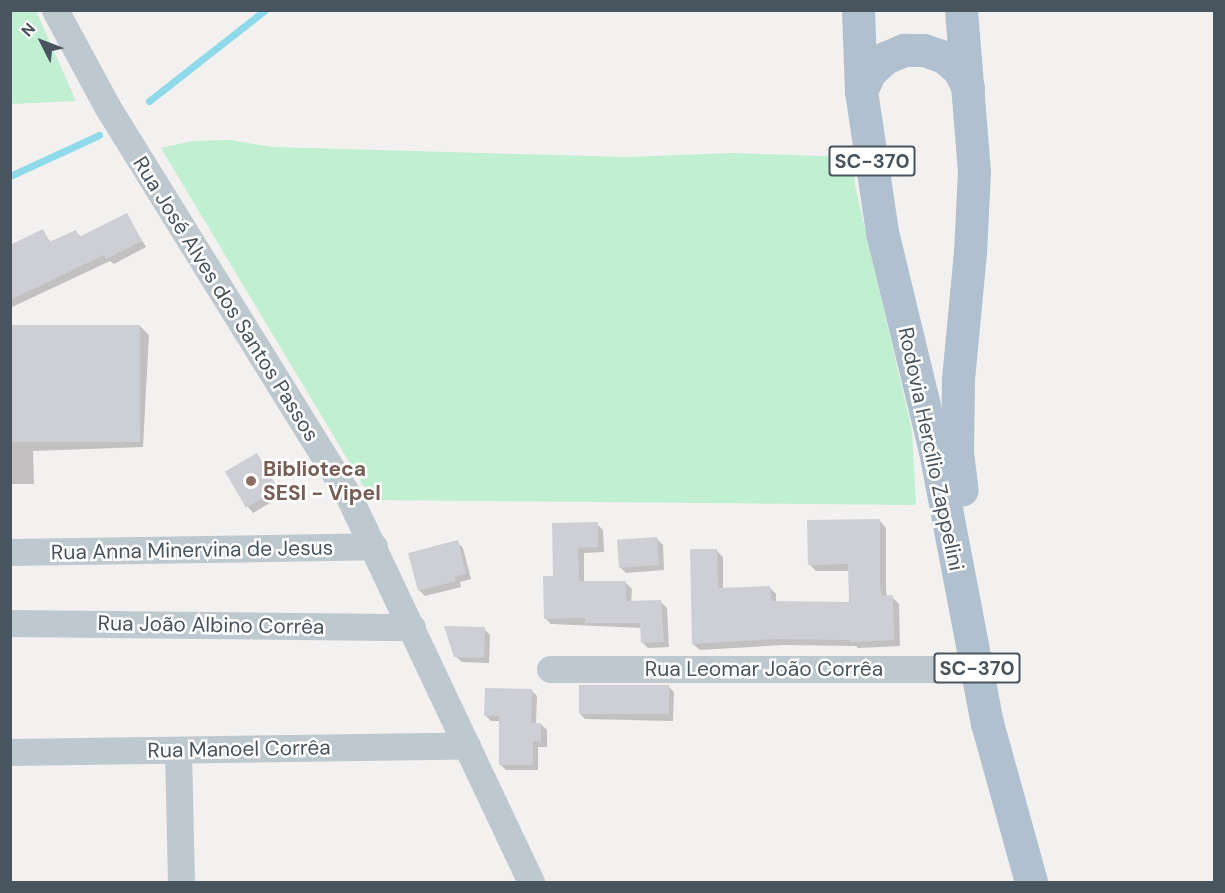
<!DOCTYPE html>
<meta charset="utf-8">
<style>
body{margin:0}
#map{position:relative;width:1225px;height:893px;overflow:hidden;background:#f3f0f0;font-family:"DM Sans",sans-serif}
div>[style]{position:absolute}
.green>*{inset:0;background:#c0efd1}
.shadow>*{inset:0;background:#0003}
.stream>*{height:7px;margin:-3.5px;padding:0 3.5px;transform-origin:3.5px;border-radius:3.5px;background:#8edaeb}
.building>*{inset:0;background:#cdcfd5;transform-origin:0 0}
.minor>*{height:27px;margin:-13.5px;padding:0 13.5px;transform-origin:13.5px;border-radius:13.5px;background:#bec8cf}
.major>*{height:33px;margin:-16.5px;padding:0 16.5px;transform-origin:16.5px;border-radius:16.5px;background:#b0c0ce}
.dots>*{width:16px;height:16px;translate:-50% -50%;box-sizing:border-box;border:3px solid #fff;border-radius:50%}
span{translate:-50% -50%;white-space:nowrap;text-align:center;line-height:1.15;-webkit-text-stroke:5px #fff;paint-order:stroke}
.shield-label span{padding:2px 4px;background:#fff;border:2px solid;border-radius:4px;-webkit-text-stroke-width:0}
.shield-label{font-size:20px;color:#48545e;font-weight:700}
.street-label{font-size:21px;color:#48545e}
.education-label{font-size:21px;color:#785e54;font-weight:700}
.left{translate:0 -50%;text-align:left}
.frame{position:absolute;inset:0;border:12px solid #48545e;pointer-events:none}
.north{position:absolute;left:12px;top:12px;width:60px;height:60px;-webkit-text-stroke:4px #fff;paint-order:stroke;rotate:312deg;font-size:16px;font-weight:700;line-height:24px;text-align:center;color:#48545e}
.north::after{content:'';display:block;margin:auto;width:21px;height:27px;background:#48545e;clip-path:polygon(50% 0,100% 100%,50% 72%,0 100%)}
</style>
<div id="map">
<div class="green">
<div style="clip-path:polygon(10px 11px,36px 11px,76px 101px,11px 104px)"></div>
<div style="clip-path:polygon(231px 140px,272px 147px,628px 157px,732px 153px,855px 157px,855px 185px,912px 431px,916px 505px,372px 500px,161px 148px,193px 141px)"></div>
</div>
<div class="shadow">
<div style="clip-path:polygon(126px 215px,146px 247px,114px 264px,110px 261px,10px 308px,10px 246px,43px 231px,51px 243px,75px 231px,82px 238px)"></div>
<div style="clip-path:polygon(140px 326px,149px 335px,143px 447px,33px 451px,34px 484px,10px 484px,10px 327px)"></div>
<div style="clip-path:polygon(256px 455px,283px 495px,253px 513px,248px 507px)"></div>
<div style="clip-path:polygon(880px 521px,886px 528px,886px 591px,887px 597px,892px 597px,899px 604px,900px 646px,858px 648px,856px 646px,783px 645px,700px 650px,693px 644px,716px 550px,723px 557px,723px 589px,769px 587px,776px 594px,776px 602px,850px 603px,849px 571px,816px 571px,809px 564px)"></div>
<div style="clip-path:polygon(597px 524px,603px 530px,604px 552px,584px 553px,584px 583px,626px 583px,632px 589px,631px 602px,661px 602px,667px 608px,669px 647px,648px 648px,642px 642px,642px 628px,551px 624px,545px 618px,554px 577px)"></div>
<div style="clip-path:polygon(657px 539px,663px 545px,664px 570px,626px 573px,620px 567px)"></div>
<div style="clip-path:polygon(457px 542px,463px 548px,471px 579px,460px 582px,461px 587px,425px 596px,419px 590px)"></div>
<div style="clip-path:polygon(484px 629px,490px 635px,489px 663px,462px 662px,455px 656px)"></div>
<div style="clip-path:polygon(668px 686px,674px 692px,673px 721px,585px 719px,579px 713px)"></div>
<div style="clip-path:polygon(531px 690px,537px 696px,536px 724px,541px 724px,547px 730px,547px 747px,538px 747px,538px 770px,506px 770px,500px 764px,501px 721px,491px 721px,485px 715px)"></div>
</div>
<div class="stream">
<div style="left:149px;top:101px;width:147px;rotate:-38.1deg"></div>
<div style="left:10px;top:176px;width:98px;rotate:-24.7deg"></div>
</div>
<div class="building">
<div style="clip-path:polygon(127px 213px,142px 241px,106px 259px,104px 255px,10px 300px,10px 245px,43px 229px,49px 242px,76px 230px,79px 237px)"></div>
<div style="left:10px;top:325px;width:130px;height:117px"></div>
<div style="left:257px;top:453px;width:42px;height:37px;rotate:60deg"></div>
<div style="clip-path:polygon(880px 519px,880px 584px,882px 596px,893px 595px,894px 640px,850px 642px,850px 640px,775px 639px,692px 644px,690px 549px,717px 549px,718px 588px,770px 586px,771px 601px,849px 602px,848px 564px,808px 565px,807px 520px)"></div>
<div style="clip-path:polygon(598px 522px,598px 547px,578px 548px,579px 581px,626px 581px,626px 601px,661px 600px,664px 642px,641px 643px,640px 623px,585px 623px,585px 618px,544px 619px,543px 576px,553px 576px,552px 523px)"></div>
<div style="left:657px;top:537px;width:28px;height:40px;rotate:86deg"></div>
<div style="clip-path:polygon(458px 540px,466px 574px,455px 576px,456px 581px,418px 591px,408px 553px)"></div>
<div style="clip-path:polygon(444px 626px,485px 627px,484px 658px,454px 657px)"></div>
<div style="left:579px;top:685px;width:90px;height:29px"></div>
<div style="clip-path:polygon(485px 688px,532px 689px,531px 723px,541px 723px,541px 742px,533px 741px,533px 765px,499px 765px,499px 716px,484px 716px)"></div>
</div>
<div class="minor">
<div style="left:55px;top:10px;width:111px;rotate:61.6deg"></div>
<div style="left:108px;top:108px;width:458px;rotate:58.2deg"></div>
<div style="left:349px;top:497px;width:426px;rotate:64.7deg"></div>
<div style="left:10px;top:552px;width:364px;rotate:-0.9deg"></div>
<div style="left:10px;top:623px;width:402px;rotate:0.6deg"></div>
<div style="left:550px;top:669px;width:427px"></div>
<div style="left:178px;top:750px;width:132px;rotate:88.7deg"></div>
<div style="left:10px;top:752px;width:457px;rotate:-0.8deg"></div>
</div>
<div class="major">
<div style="left:858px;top:10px;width:81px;rotate:87.9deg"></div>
<div style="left:861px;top:91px;width:143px;rotate:81.5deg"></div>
<div style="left:882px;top:232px;width:225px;rotate:76.4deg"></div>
<div style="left:935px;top:451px;width:277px;rotate:79.2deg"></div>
<div style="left:987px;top:723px;width:165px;rotate:74.5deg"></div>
<div style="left:961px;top:10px;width:162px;rotate:85.4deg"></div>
<div style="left:974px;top:171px;width:81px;rotate:92.8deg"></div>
<div style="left:970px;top:252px;width:129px;rotate:95.4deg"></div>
<div style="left:958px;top:380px;width:72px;rotate:90.8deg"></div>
<div style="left:957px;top:452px;width:38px;rotate:83deg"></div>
<div style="left:861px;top:91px;width:21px;rotate:-65deg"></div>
<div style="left:870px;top:72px;width:21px;rotate:-43deg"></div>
<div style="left:885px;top:58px;width:21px;rotate:-23deg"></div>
<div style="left:904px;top:50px;width:20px"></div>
<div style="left:924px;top:50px;width:21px;rotate:19deg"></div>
<div style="left:944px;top:57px;width:20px;rotate:41deg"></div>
<div style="left:959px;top:70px;width:20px;rotate:63deg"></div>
</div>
<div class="dots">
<div style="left:251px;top:481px;background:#8d6e63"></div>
</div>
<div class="shield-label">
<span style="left:872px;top:161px">SC-370</span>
<span style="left:977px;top:668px">SC-370</span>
</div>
<div class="street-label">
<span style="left:226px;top:299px;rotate:58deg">Rua José Alves dos Santos Passos</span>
<span style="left:931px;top:449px;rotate:78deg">Rodovia Hercílio Zappelini</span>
<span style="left:192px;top:550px;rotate:-1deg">Rua Anna Minervina de Jesus</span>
<span style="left:211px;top:625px;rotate:1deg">Rua João Albino Corrêa</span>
<span style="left:764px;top:669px">Rua Leomar João Corrêa</span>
<span style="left:239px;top:749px;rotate:-1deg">Rua Manoel Corrêa</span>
</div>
<div class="education-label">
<span class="left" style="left:263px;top:481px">Biblioteca<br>SESI - Vipel</span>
</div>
<div class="frame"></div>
<div class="north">N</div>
</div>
